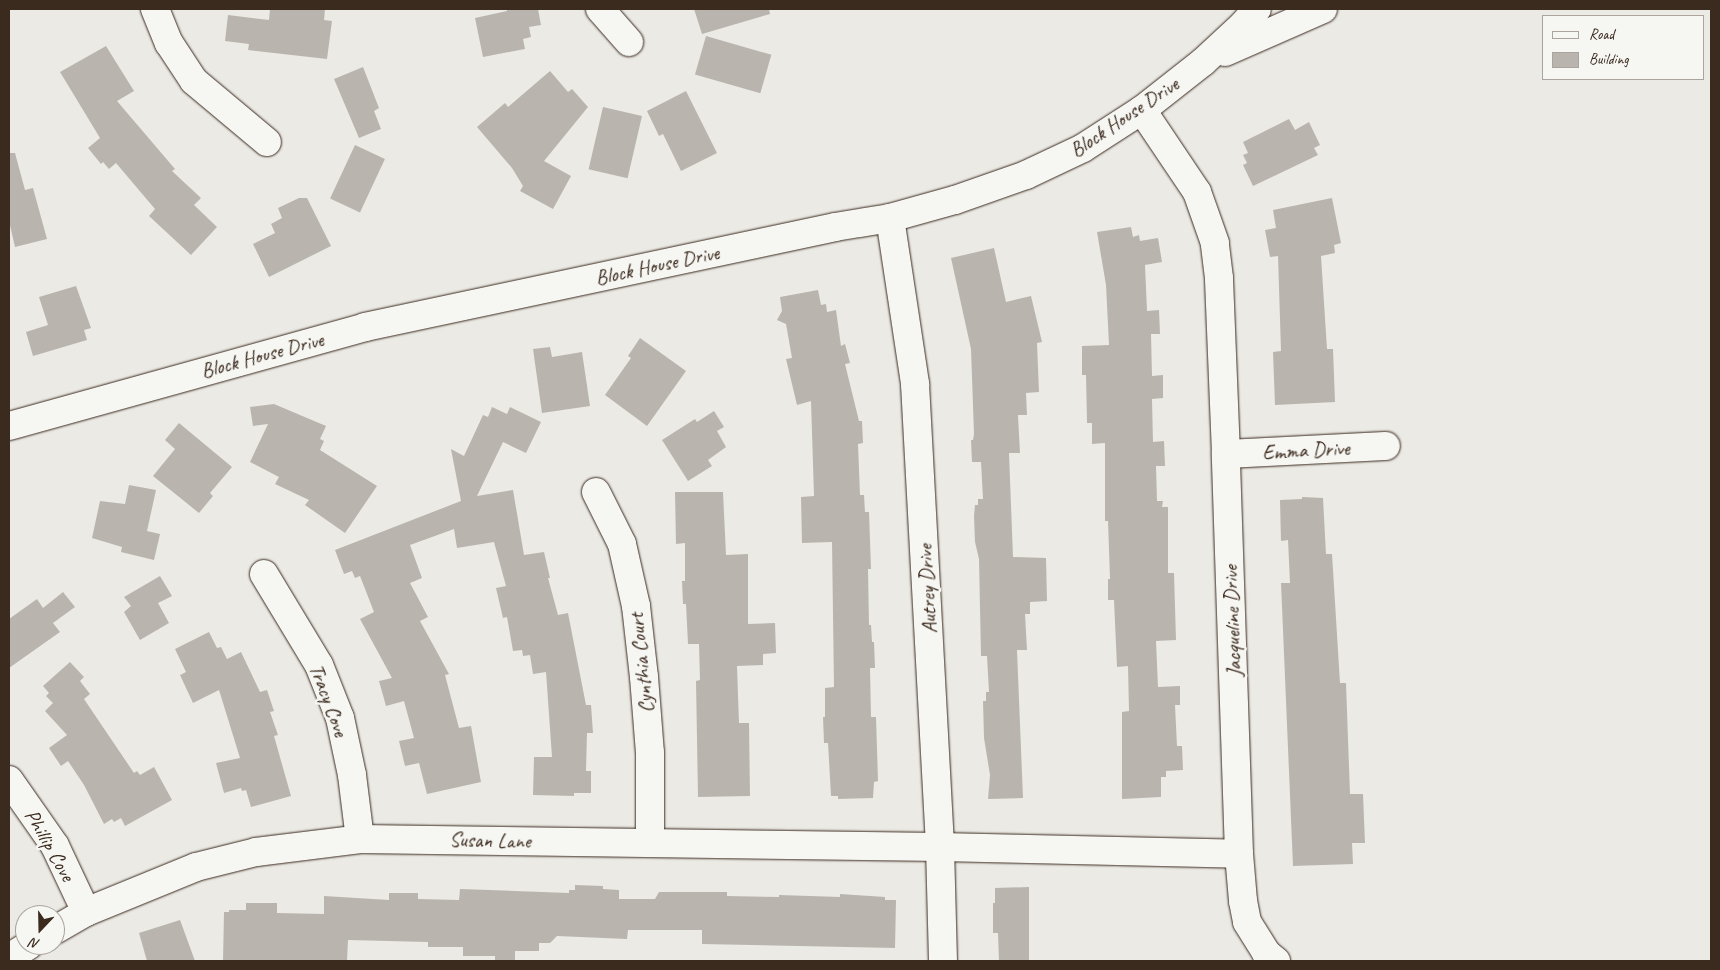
<!DOCTYPE html>
<style>
body{margin:0}
#map{position:relative;width:1720px;height:970px;overflow:hidden;background:#ebeae5;font-family:Caveat,sans-serif}
div>[style]{position:absolute}
.building>*{inset:0;background:#bab4ae;transform-origin:0 0}
.roads{filter:drop-shadow(0 0 1px #3b2a1e) drop-shadow(0 0 1px #3b2a1e)}
.minor>*{height:28px;margin:-14px;padding:0 14px;transform-origin:14px;border-radius:14px;background:#f6f6f2}
span{translate:-50% -50%;white-space:nowrap;text-align:center;line-height:1.15;-webkit-text-stroke:5px #f6f6f2;paint-order:stroke}
.street-label{font-size:21px;color:#3b2a1e}
.frame{position:absolute;inset:0;border:10px solid #3b2a1e;pointer-events:none}
.legend{position:absolute;left:1542px;top:15px;width:162px;height:65px;box-sizing:border-box;background:#f6f6f2;border:1px solid #aba49d;margin:0;padding:6px 9px;list-style:none;font-size:15px;color:#3b2a1e}
.legend li{display:flex;align-items:center;gap:10px;height:25px}
.legend b{width:25px;border:1px solid #aba49d}
.north{position:absolute;left:15px;top:905px;width:50px;height:50px;box-sizing:border-box;background:#f6f6f2;border:1px solid #aba49d;border-radius:50%;rotate:201deg;font-size:14px;font-weight:700;line-height:20px;text-align:center;color:#3b2a1e}
.north::after{content:'';display:block;margin:auto;width:18px;height:22px;background:#3b2a1e;clip-path:polygon(50% 0,100% 100%,50% 72%,0 100%)}
</style>
<div id="map">
<div class="building">
<div style="clip-path:polygon(270px 9px,325px 9px,324px 20px,332px 21px,327px 59px,248px 50px,249px 44px,225px 41px,228px 15px,269px 20px)"></div>
<div style="clip-path:polygon(507px 9px,538px 9px,541px 25px,529px 27px,531px 37px,523px 39px,525px 49px,483px 57px,475px 18px,507px 11px)"></div>
<div style="clip-path:polygon(694px 9px,769px 9px,770px 14px,702px 34px)"></div>
<div style="left:706px;top:36px;width:68px;height:40px;rotate:16deg"></div>
<div style="clip-path:polygon(106px 46px,134px 91px,117px 101px,175px 169px,172px 171px,201px 198px,194px 205px,217px 227px,191px 255px,149px 216px,155px 209px,116px 163px,109px 169px,103px 162px,101px 164px,88px 148px,100px 138px,60px 72px)"></div>
<div style="clip-path:polygon(363px 67px,379px 108px,374px 111px,381px 129px,359px 138px,334px 79px)"></div>
<div style="clip-path:polygon(550px 71px,568px 92px,572px 89px,588px 107px,544px 161px,571px 176px,553px 209px,520px 191px,523px 186px,512px 168px,477px 127px,505px 103px,508px 107px)"></div>
<div style="clip-path:polygon(686px 91px,717px 153px,681px 171px,663px 134px,659px 136px,647px 111px)"></div>
<div style="left:603px;top:107px;width:40px;height:64px;rotate:13deg"></div>
<div style="clip-path:polygon(1289px 119px,1295px 130px,1309px 122px,1320px 145px,1314px 148px,1318px 155px,1253px 186px,1243px 165px,1247px 163px,1243px 155px,1248px 153px,1243px 142px)"></div>
<div style="left:355px;top:145px;width:33px;height:59px;rotate:25deg"></div>
<div style="clip-path:polygon(9px 153px,15px 153px,25px 190px,33px 188px,47px 239px,15px 247px,9px 221px)"></div>
<div style="clip-path:polygon(299px 198px,307px 198px,331px 246px,269px 277px,253px 244px,275px 233px,271px 224px,282px 218px,278px 208px)"></div>
<div style="clip-path:polygon(1332px 198px,1341px 243px,1334px 245px,1335px 253px,1321px 256px,1327px 349px,1333px 349px,1335px 402px,1275px 405px,1273px 352px,1281px 351px,1278px 256px,1270px 257px,1265px 230px,1276px 228px,1273px 210px)"></div>
<div style="clip-path:polygon(1131px 227px,1133px 237px,1139px 235px,1140px 241px,1158px 238px,1162px 262px,1145px 265px,1147px 311px,1159px 310px,1160px 334px,1151px 334px,1152px 376px,1163px 375px,1163px 398px,1152px 399px,1153px 442px,1164px 441px,1165px 466px,1156px 466px,1157px 501px,1163px 501px,1162px 507px,1168px 507px,1168px 573px,1174px 573px,1176px 640px,1156px 641px,1158px 687px,1180px 686px,1180px 705px,1175px 705px,1177px 746px,1182px 746px,1183px 770px,1166px 771px,1166px 777px,1161px 777px,1161px 797px,1122px 799px,1122px 712px,1129px 711px,1128px 666px,1117px 667px,1114px 600px,1108px 600px,1108px 579px,1110px 579px,1108px 521px,1105px 521px,1105px 443px,1092px 444px,1092px 423px,1087px 423px,1086px 375px,1082px 375px,1082px 346px,1109px 345px,1106px 285px,1097px 232px)"></div>
<div style="clip-path:polygon(994px 248px,1006px 302px,1031px 296px,1042px 342px,1037px 343px,1039px 392px,1026px 393px,1027px 415px,1018px 415px,1020px 453px,1009px 453px,1013px 557px,1046px 558px,1047px 601px,1030px 602px,1030px 614px,1025px 614px,1027px 650px,1017px 650px,1023px 798px,988px 799px,990px 775px,984px 738px,983px 701px,986px 701px,986px 692px,989px 692px,987px 656px,981px 656px,979px 559px,975px 542px,974px 516px,975px 505px,978px 505px,978px 499px,983px 499px,981px 462px,972px 462px,971px 440px,973px 440px,974px 434px,971px 349px,951px 258px)"></div>
<div style="clip-path:polygon(76px 286px,91px 328px,84px 330px,87px 340px,33px 356px,26px 332px,48px 325px,39px 297px)"></div>
<div style="clip-path:polygon(818px 290px,821px 305px,826px 304px,827px 312px,836px 310px,841px 346px,845px 344px,850px 363px,845px 364px,859px 421px,862px 421px,863px 443px,858px 444px,860px 495px,864px 495px,865px 512px,869px 512px,871px 569px,868px 569px,869px 625px,871px 625px,872px 642px,874px 642px,875px 668px,870px 668px,871px 717px,876px 717px,878px 781px,874px 782px,873px 798px,838px 799px,838px 796px,831px 796px,828px 743px,824px 743px,823px 717px,825px 717px,825px 688px,834px 687px,832px 542px,802px 543px,801px 497px,814px 496px,811px 401px,797px 405px,786px 359px,792px 358px,786px 324px,777px 320px,782px 311px,780px 297px)"></div>
<div style="clip-path:polygon(640px 338px,686px 371px,647px 426px,605px 395px,631px 358px,628px 356px)"></div>
<div style="clip-path:polygon(550px 347px,552px 357px,582px 352px,590px 406px,542px 413px,533px 349px)"></div>
<div style="clip-path:polygon(274px 404px,326px 426px,320px 439px,324px 441px,320px 450px,377px 486px,345px 533px,305px 505px,309px 500px,275px 484px,279px 477px,250px 462px,268px 424px,253px 426px,250px 407px)"></div>
<div style="clip-path:polygon(492px 407px,507px 414px,510px 407px,541px 422px,526px 453px,503px 442px,477px 496px,513px 490px,524px 555px,544px 552px,550px 578px,548px 578px,558px 615px,568px 613px,586px 705px,591px 705px,593px 733px,587px 733px,586px 771px,591px 771px,591px 793px,574px 793px,574px 796px,533px 795px,534px 757px,552px 757px,546px 672px,533px 674px,530px 655px,523px 656px,522px 650px,513px 651px,507px 617px,503px 618px,496px 588px,506px 586px,494px 542px,457px 548px,454px 529px,410px 545px,422px 578px,410px 583px,428px 617px,420px 621px,449px 674px,445px 675px,459px 728px,471px 726px,481px 782px,427px 794px,419px 763px,405px 766px,399px 741px,414px 738px,404px 701px,386px 706px,379px 681px,392px 678px,360px 619px,374px 612px,360px 576px,355px 578px,352px 571px,344px 574px,335px 550px,461px 501px,451px 449px,464px 456px,483px 415px,488px 417px)"></div>
<div style="clip-path:polygon(714px 411px,724px 427px,717px 431px,726px 447px,708px 460px,712px 466px,688px 481px,662px 440px,695px 419px,697px 422px)"></div>
<div style="clip-path:polygon(179px 423px,232px 467px,210px 493px,213px 496px,199px 513px,153px 476px,175px 449px,165px 440px)"></div>
<div style="clip-path:polygon(129px 485px,156px 490px,147px 531px,160px 534px,154px 560px,121px 552px,122px 547px,92px 538px,100px 501px,125px 504px)"></div>
<div style="clip-path:polygon(675px 492px,723px 492px,726px 555px,748px 554px,748px 624px,775px 623px,776px 653px,763px 654px,763px 665px,737px 666px,739px 723px,749px 723px,750px 796px,698px 797px,696px 681px,700px 680px,699px 644px,688px 644px,686px 604px,683px 604px,682px 581px,685px 581px,685px 543px,676px 544px)"></div>
<div style="clip-path:polygon(1302px 497px,1323px 498px,1326px 554px,1332px 554px,1340px 683px,1346px 683px,1350px 794px,1363px 794px,1365px 843px,1352px 843px,1353px 864px,1293px 866px,1281px 583px,1290px 583px,1288px 540px,1281px 541px,1280px 500px,1302px 499px)"></div>
<div style="clip-path:polygon(160px 576px,172px 596px,158px 603px,169px 623px,140px 640px,124px 612px,131px 606px,124px 597px)"></div>
<div style="clip-path:polygon(63px 592px,75px 607px,53px 623px,60px 632px,9px 668px,9px 619px,37px 599px,43px 608px)"></div>
<div style="clip-path:polygon(209px 632px,217px 648px,221px 647px,227px 659px,241px 652px,260px 692px,267px 690px,274px 711px,270px 712px,278px 735px,274px 736px,291px 796px,251px 807px,246px 790px,242px 791px,241px 788px,224px 793px,216px 763px,240px 758px,219px 690px,193px 703px,180px 675px,186px 672px,175px 649px)"></div>
<div style="clip-path:polygon(70px 662px,84px 677px,80px 681px,90px 694px,84px 699px,134px 773px,137px 771px,140px 775px,154px 767px,172px 800px,125px 826px,121px 818px,114px 822px,112px 819px,104px 824px,84px 785px,68px 761px,61px 766px,49px 748px,67px 735px,45px 711px,53px 703px,46px 696px,49px 693px,43px 686px)"></div>
<div style="clip-path:polygon(575px 885px,603px 886px,603px 889px,619px 890px,619px 899px,655px 899px,659px 892px,727px 892px,727px 896px,779px 897px,779px 895px,840px 897px,840px 894px,885px 897px,885px 900px,896px 900px,895px 948px,702px 944px,702px 930px,628px 930px,627px 939px,557px 936px,550px 943px,539px 943px,539px 951px,515px 951px,515px 961px,495px 961px,495px 956px,463px 956px,463px 947px,428px 947px,428px 942px,348px 940px,347px 961px,223px 961px,224px 912px,229px 912px,229px 910px,246px 910px,246px 903px,277px 903px,277px 913px,324px 914px,324px 896px,389px 900px,389px 893px,418px 893px,418px 899px,459px 900px,460px 889px,569px 893px,569px 890px,575px 890px)"></div>
<div style="clip-path:polygon(1029px 887px,1029px 961px,999px 961px,998px 933px,993px 933px,993px 903px,995px 903px,995px 888px)"></div>
<div style="clip-path:polygon(180px 920px,195px 961px,147px 961px,139px 933px)"></div>
</div>
<div class="roads">
<div class="minor">
<div style="left:155px;top:9px;width:37px;rotate:68deg"></div>
<div style="left:169px;top:43px;width:45px;rotate:56.7deg"></div>
<div style="left:194px;top:81px;width:95px;rotate:39.9deg"></div>
<div style="left:600px;top:9px;width:44px;rotate:48.7deg"></div>
<div style="left:1225px;top:52px;width:107px;rotate:-23.7deg"></div>
<div style="left:890px;top:218px;width:168px;rotate:81.4deg"></div>
<div style="left:915px;top:384px;width:464px;rotate:86.9deg"></div>
<div style="left:940px;top:847px;width:114px;rotate:88.5deg"></div>
<div style="left:9px;top:426px;width:370px;rotate:-15.5deg"></div>
<div style="left:365px;top:327px;width:481px;rotate:-12deg"></div>
<div style="left:835px;top:227px;width:56px;rotate:-9.3deg"></div>
<div style="left:890px;top:218px;width:67px;rotate:-15.5deg"></div>
<div style="left:955px;top:200px;width:75px;rotate:-19.4deg"></div>
<div style="left:1026px;top:175px;width:63px;rotate:-25.3deg"></div>
<div style="left:1083px;top:148px;width:70px;rotate:-32.8deg"></div>
<div style="left:1142px;top:110px;width:78px;rotate:-38.2deg"></div>
<div style="left:1203px;top:62px;width:54px;rotate:-42.8deg"></div>
<div style="left:1243px;top:25px;width:21px;rotate:-49deg"></div>
<div style="left:1226px;top:454px;width:160px;rotate:-2.9deg"></div>
<div style="left:596px;top:492px;width:58px;rotate:63.4deg"></div>
<div style="left:622px;top:544px;width:64px;rotate:77.3deg"></div>
<div style="left:636px;top:606px;width:71px;rotate:83.6deg"></div>
<div style="left:644px;top:677px;width:76px;rotate:85.5deg"></div>
<div style="left:650px;top:753px;width:89px;rotate:90deg"></div>
<div style="left:264px;top:574px;width:106px;rotate:58.9deg"></div>
<div style="left:319px;top:665px;width:57px;rotate:68.4deg"></div>
<div style="left:340px;top:718px;width:58px;rotate:78.1deg"></div>
<div style="left:352px;top:775px;width:64px;rotate:82.9deg"></div>
<div style="left:9px;top:780px;width:80px;rotate:55.1deg"></div>
<div style="left:55px;top:846px;width:73px;rotate:64.8deg"></div>
<div style="left:1239px;top:854px;width:47px;rotate:85.1deg"></div>
<div style="left:1243px;top:901px;width:21px;rotate:79deg"></div>
<div style="left:1247px;top:922px;width:36px;rotate:58deg"></div>
<div style="left:1266px;top:953px;width:13px;rotate:39deg"></div>
<div style="left:55px;top:930px;width:36px;rotate:-30deg"></div>
<div style="left:86px;top:912px;width:119px;rotate:-22.2deg"></div>
<div style="left:196px;top:867px;width:62px;rotate:-14deg"></div>
<div style="left:256px;top:852px;width:105px;rotate:-7.1deg"></div>
<div style="left:360px;top:839px;width:580px;rotate:0.79deg"></div>
<div style="left:940px;top:847px;width:299px;rotate:1.3deg"></div>
<div style="left:1239px;top:854px;width:400px;rotate:-91.9deg"></div>
<div style="left:1226px;top:454px;width:176px;rotate:-92.3deg"></div>
<div style="left:1219px;top:278px;width:35px;rotate:-97deg"></div>
<div style="left:1215px;top:243px;width:54px;rotate:-109.4deg"></div>
<div style="left:1197px;top:192px;width:99px;rotate:-123.9deg"></div>
<div style="left:9px;top:958px;width:24px;rotate:-33deg"></div>
</div>
</div>
<div class="street-label">
<span style="left:1124px;top:117px;rotate:-34deg">Block House Drive</span>
<span style="left:657px;top:265px;rotate:-12deg">Block House Drive</span>
<span style="left:262px;top:355px;rotate:-15deg">Block House Drive</span>
<span style="left:1306px;top:450px;rotate:-3deg">Emma Drive</span>
<span style="left:927px;top:589px;rotate:-93deg">Autrey Drive</span>
<span style="left:1232px;top:621px;rotate:-92deg">Jacqueline Drive</span>
<span style="left:641px;top:663px;rotate:-96deg">Cynthia Court</span>
<span style="left:329px;top:700px;rotate:70deg">Tracy Cove</span>
<span style="left:490px;top:840px;rotate:1deg">Susan Lane</span>
<span style="left:50px;top:845px;rotate:60deg">Phillip Cove</span>
</div>
<div class="frame"></div>
<ul class="legend">
<li><b style="height:6px;background:#f6f6f2"></b>Road</li>
<li><b style="height:14px;background:#bab4ae"></b>Building</li>
</ul>
<div class="north">N</div>
</div>
